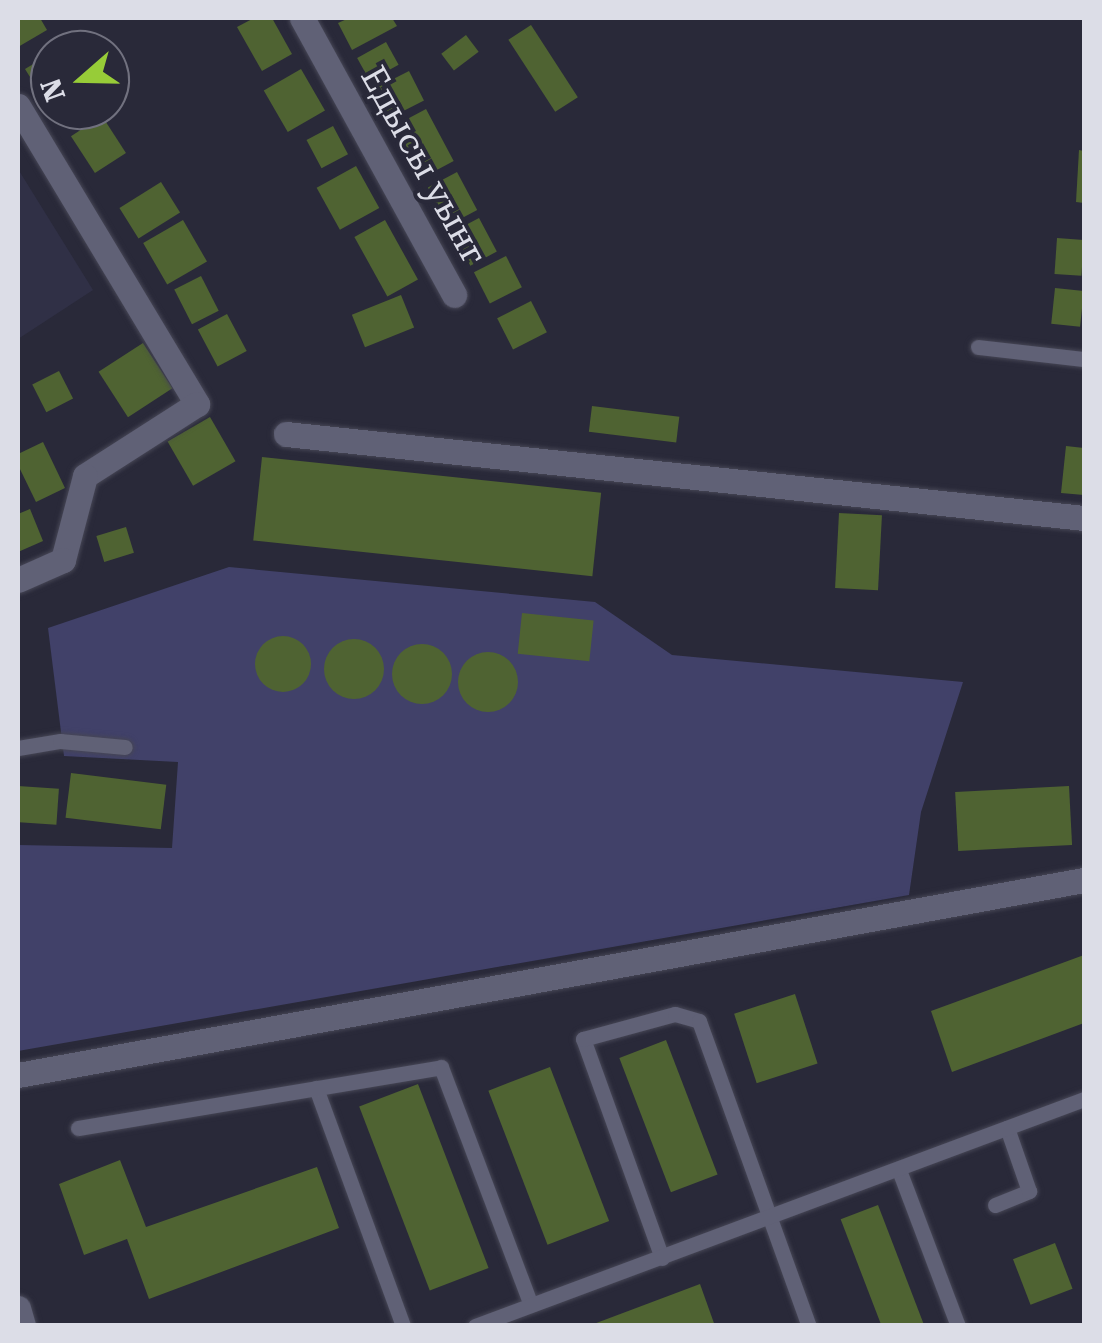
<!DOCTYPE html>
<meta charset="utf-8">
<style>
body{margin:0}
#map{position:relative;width:1102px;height:1343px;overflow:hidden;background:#292939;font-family:"Roboto Serif",serif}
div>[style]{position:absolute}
.built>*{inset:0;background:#303046}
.green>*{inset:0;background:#414169}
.building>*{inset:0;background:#4f6332;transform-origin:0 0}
.round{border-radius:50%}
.roads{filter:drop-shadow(0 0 2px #464655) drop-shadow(0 0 2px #464655)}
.lane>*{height:15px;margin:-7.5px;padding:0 7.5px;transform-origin:7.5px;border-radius:7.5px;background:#606176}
.street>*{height:25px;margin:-12.5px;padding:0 12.5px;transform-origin:12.5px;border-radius:12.5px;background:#606176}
span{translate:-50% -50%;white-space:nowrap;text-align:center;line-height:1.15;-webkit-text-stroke:8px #292939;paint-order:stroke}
.street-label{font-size:35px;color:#dcdde7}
.frame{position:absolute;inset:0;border:20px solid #dcdde7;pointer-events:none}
.north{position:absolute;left:30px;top:30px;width:100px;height:100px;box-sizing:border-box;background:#292939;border:2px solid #71717f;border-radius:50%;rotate:250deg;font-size:28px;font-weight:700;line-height:40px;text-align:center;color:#dcdde7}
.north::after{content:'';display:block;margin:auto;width:35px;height:45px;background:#97cc38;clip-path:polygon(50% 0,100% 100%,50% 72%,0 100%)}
</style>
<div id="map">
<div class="built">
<div style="clip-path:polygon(18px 169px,93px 290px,18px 339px)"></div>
</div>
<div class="green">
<div style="clip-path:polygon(229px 567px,595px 602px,672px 655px,963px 682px,921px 812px,909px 895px,18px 1051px,18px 845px,172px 848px,178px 762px,64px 756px,48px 628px)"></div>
</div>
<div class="building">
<div style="clip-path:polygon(18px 18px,40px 18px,47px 30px,18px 47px)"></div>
<div style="clip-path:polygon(254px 18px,272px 18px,292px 54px,262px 71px,237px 27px)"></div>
<div style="clip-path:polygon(349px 18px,392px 18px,397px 26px,352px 50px,338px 23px)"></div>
<div style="left:531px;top:25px;width:86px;height:27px;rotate:57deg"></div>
<div style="left:466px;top:35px;width:21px;height:31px;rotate:53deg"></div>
<div style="left:386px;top:42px;width:26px;height:33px;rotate:61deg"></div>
<div style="clip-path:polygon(50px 54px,50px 109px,25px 69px)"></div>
<div style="left:301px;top:69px;width:48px;height:43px;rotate:60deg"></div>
<div style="left:409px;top:71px;width:33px;height:38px;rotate:63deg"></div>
<div style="left:426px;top:109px;width:59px;height:35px;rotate:62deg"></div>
<div style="left:102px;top:116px;width:44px;height:37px;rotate:57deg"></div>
<div style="left:333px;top:126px;width:32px;height:30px;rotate:62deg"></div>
<div style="clip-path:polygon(1079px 150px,1084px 151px,1084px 203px,1076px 202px)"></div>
<div style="left:356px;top:166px;width:48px;height:45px;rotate:61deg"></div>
<div style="left:457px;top:172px;width:43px;height:33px;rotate:62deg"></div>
<div style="left:161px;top:182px;width:36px;height:49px;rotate:58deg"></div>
<div style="left:479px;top:218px;width:38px;height:30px;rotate:62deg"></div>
<div style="left:183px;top:220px;width:48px;height:46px;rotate:60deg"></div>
<div style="left:385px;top:220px;width:68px;height:35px;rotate:61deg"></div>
<div style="left:1057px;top:238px;width:27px;height:36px;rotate:4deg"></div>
<div style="left:506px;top:256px;width:35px;height:36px;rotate:63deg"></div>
<div style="left:201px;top:276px;width:39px;height:30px;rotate:63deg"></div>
<div style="left:1055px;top:288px;width:29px;height:36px;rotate:6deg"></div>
<div style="left:401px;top:295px;width:35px;height:53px;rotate:68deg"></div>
<div style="left:531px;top:301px;width:35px;height:38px;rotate:63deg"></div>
<div style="left:227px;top:314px;width:42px;height:33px;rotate:62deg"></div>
<div style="left:143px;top:343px;width:54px;height:53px;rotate:57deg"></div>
<div style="left:59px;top:371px;width:31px;height:30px;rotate:63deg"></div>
<div style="left:592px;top:406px;width:88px;height:26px;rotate:7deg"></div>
<div style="left:210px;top:417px;width:51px;height:49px;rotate:60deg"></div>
<div style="clip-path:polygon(43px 442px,65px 488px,36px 502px,18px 465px,18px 454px)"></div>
<div style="clip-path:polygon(1066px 446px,1084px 448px,1084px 495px,1061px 493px)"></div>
<div style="left:262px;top:457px;width:341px;height:84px;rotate:6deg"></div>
<div style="clip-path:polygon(30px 509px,43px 541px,18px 552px,18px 514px)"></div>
<div style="left:839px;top:513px;width:43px;height:75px;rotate:3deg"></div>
<div style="left:126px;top:527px;width:27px;height:31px;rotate:73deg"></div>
<div style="left:522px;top:613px;width:72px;height:41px;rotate:6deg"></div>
<div class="round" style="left:255px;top:636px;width:56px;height:56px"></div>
<div class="round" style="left:324px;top:639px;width:60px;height:60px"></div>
<div class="round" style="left:392px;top:644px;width:60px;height:60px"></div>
<div class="round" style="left:458px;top:652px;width:60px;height:60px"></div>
<div style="left:71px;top:773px;width:96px;height:45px;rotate:7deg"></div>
<div style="left:18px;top:786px;width:41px;height:36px;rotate:4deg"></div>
<div style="left:1069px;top:786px;width:59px;height:114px;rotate:87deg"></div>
<div style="clip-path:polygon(1084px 955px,1084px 1023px,952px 1072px,931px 1011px)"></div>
<div style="left:795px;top:994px;width:73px;height:64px;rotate:72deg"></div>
<div style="left:666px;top:1040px;width:144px;height:50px;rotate:69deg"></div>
<div style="left:550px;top:1067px;width:165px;height:66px;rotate:69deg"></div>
<div style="left:418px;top:1084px;width:197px;height:63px;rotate:69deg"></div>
<div style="clip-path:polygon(120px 1160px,146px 1227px,317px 1167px,339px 1228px,149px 1299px,127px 1239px,84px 1255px,59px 1184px)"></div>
<div style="left:878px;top:1205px;width:129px;height:40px;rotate:69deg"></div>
<div style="left:1055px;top:1243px;width:49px;height:45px;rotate:69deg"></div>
<div style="clip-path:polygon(700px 1284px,715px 1326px,591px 1326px,591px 1325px)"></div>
</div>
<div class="roads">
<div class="lane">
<div style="left:978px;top:347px;width:107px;rotate:6.5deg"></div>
<div style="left:18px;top:748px;width:43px;rotate:-9.5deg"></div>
<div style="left:60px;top:741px;width:65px;rotate:5.3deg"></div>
<div style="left:316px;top:1088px;width:253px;rotate:69.9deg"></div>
<div style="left:78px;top:1128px;width:368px;rotate:-9.5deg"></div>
<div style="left:441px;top:1067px;width:254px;rotate:69.3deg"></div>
<div style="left:899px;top:1170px;width:167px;rotate:69.3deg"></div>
<div style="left:995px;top:1205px;width:37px;rotate:-22deg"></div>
<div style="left:1029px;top:1191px;width:67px;rotate:-109.2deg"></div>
<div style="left:662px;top:1258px;width:233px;rotate:-109.8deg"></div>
<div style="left:583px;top:1039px;width:95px;rotate:-15.2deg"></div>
<div style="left:675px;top:1014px;width:25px;rotate:16deg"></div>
<div style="left:699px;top:1021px;width:324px;rotate:70.2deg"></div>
<div style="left:475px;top:1326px;width:650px;rotate:-20.44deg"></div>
</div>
<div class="street">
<div style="left:302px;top:18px;width:316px;rotate:61.2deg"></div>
<div style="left:18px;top:106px;width:348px;rotate:59deg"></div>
<div style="left:197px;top:404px;width:133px;rotate:147.3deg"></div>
<div style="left:85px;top:476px;width:87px;rotate:104.7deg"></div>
<div style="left:63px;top:560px;width:49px;rotate:156deg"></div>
<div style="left:286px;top:434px;width:802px;rotate:6.01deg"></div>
<div style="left:18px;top:1075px;width:1084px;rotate:-10.37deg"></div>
<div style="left:18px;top:1308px;width:19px;rotate:74deg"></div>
</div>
</div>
<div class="street-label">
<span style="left:423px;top:166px;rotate:61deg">Едысы уынг</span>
</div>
<div class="frame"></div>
<div class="north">N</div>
</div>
